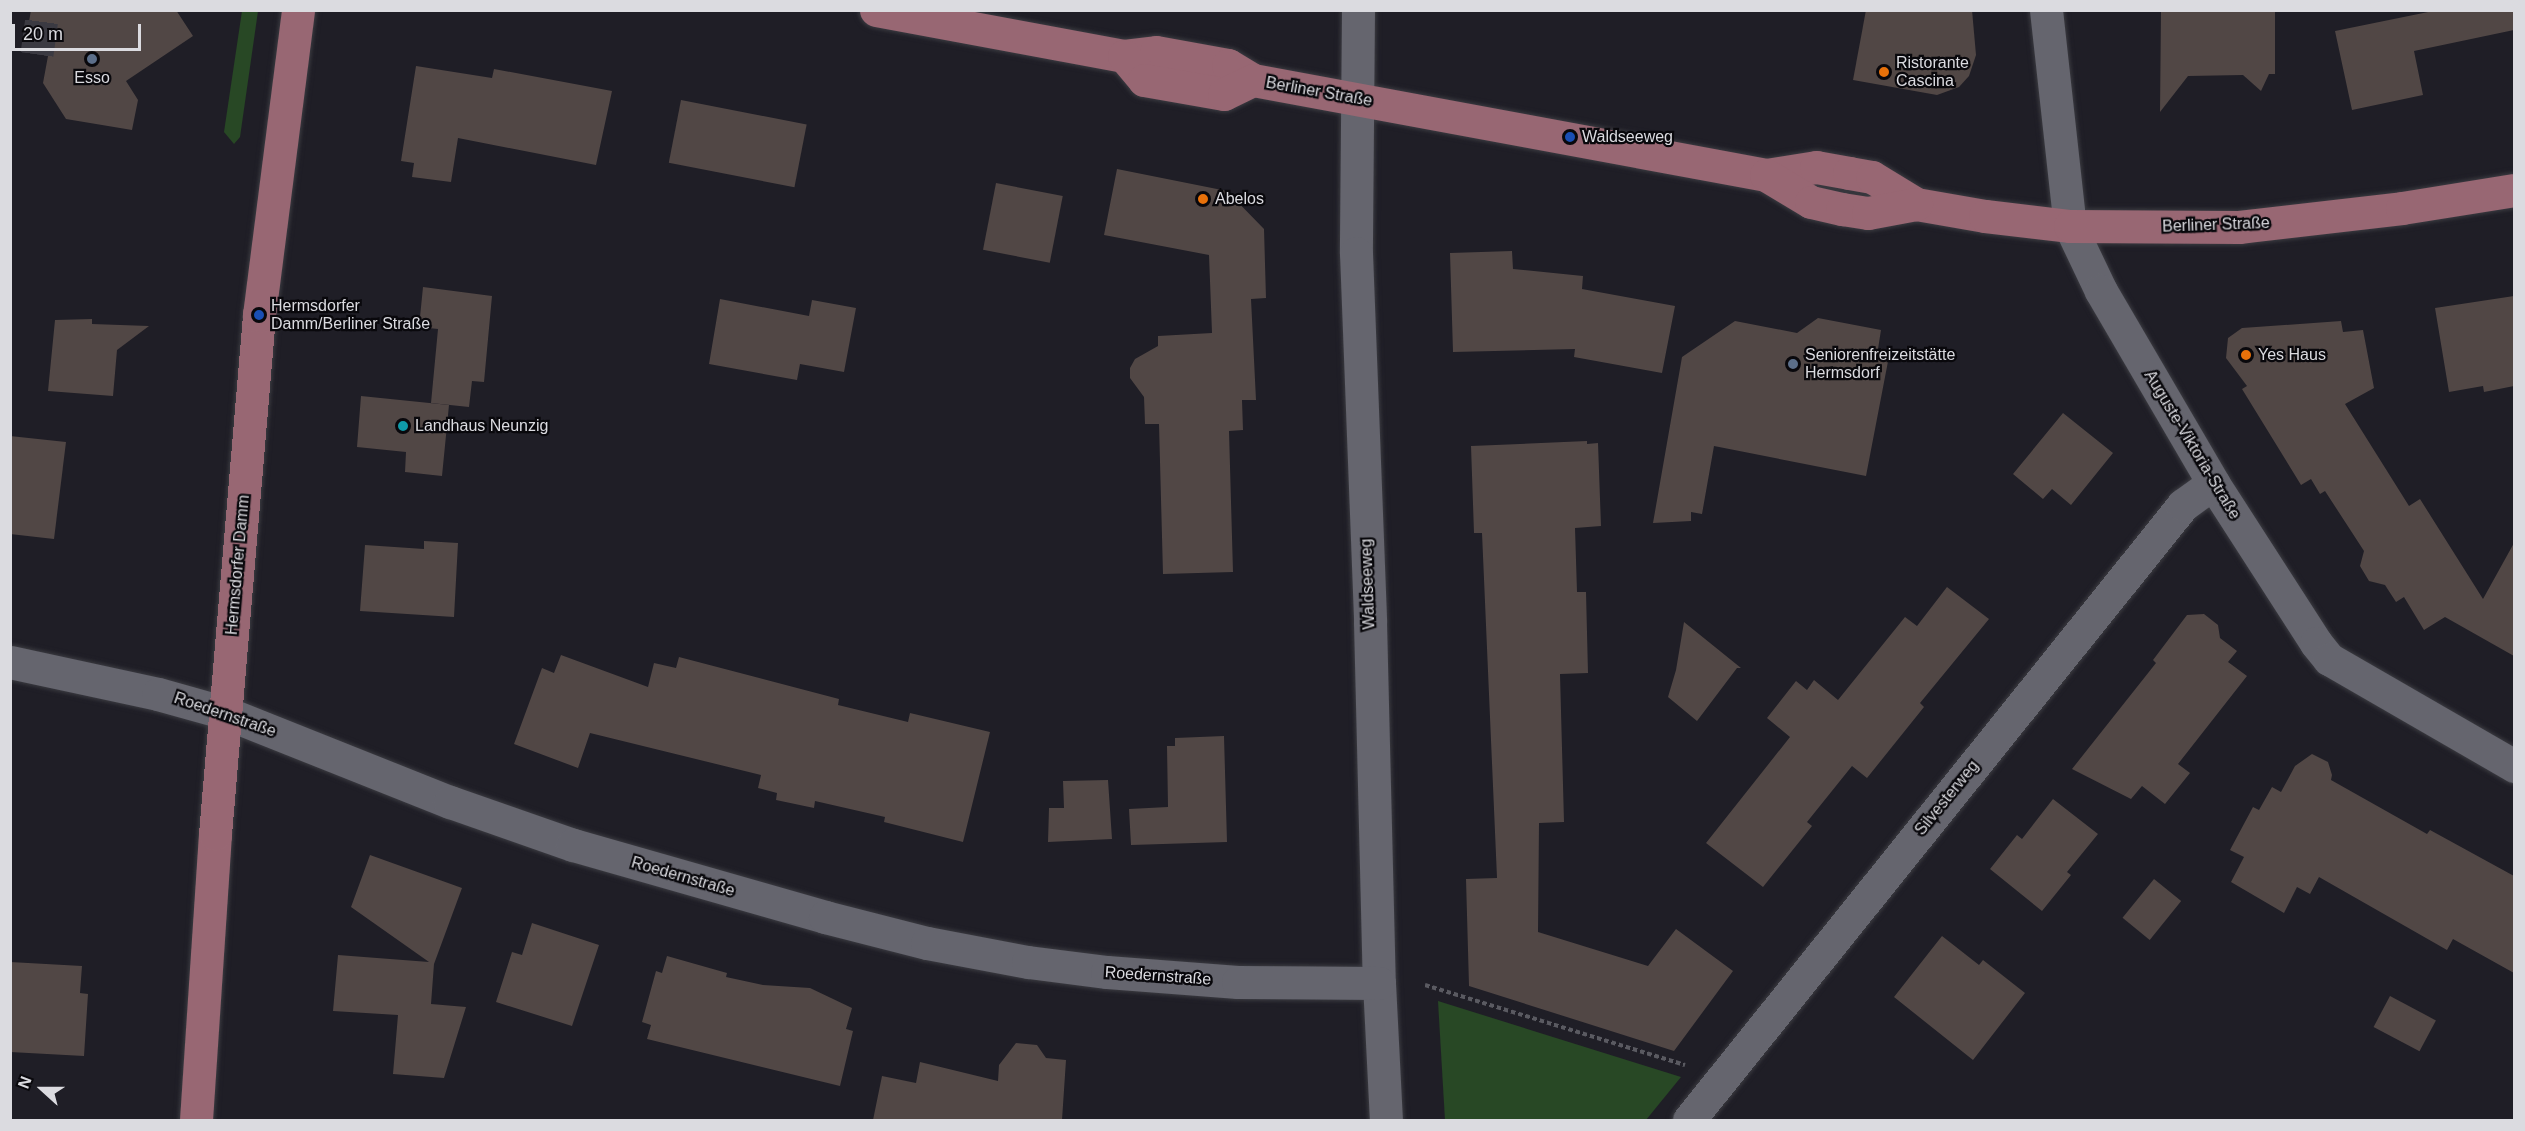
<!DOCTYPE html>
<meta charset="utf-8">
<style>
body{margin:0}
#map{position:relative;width:2525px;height:1131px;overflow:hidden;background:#1f1e26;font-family:Helvetica,sans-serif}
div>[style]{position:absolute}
.green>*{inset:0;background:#284825}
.building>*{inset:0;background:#514745;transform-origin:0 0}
.minor-tunnel>*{height:33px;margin-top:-16.5px;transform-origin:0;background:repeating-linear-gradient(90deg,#3b3a42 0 33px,transparent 0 49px)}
.path>*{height:4px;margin-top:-2px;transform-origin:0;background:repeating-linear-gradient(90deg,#5a5a61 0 4.5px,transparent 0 7.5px)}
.roads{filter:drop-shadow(0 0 2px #3b3b41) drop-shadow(0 0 2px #3b3b41)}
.minor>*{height:33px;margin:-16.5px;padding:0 16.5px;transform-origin:16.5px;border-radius:16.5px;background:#65656e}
.major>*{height:33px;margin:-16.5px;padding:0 16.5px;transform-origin:16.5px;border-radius:16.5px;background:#986773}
.dots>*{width:16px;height:16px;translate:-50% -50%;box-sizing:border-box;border:3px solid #09080c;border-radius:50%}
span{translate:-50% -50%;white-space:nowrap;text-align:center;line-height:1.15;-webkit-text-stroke:4.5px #09080c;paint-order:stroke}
.poi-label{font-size:16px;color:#dbdbe0}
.left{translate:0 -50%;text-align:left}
.street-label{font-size:16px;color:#dbdbe0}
.frame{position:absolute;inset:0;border:12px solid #dbdbe0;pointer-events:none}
.north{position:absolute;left:12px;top:1059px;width:60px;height:60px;-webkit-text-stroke:4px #09080c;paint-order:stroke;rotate:291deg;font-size:16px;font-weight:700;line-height:24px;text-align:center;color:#dbdbe0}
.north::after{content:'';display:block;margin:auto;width:21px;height:27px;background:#dbdbe0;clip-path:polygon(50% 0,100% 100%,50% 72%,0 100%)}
.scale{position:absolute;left:12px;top:24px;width:129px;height:27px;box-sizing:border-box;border:3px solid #dbdbe0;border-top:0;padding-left:8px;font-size:18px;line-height:21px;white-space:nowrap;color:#dbdbe0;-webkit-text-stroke:4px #09080c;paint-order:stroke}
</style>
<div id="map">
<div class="green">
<div style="clip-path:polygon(242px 11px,258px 11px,240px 137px,234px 144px,224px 132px)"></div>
<div style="clip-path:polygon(1438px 1001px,1681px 1077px,1646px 1120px,1445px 1120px)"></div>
</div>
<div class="building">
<div style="clip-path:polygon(31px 10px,176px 10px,193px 36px,126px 81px,138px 100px,132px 130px,66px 119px,43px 83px,48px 56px,24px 51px)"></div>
<div style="clip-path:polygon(1866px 10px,1972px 10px,1976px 55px,1969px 76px,1959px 87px,1937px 95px,1853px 80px)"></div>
<div style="clip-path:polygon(2161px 10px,2275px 10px,2275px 74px,2269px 74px,2261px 91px,2243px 75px,2188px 76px,2160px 112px)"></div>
<div style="clip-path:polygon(2438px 10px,2514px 10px,2514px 30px,2414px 51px,2423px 95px,2352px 110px,2335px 31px)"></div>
<div style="clip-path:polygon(416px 66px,492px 78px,494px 69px,612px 91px,596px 165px,458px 138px,451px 182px,412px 177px,414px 163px,401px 161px)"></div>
<div style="left:681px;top:100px;width:128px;height:64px;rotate:11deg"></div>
<div style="clip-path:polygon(1117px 169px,1227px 191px,1264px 229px,1266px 298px,1251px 299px,1256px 400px,1242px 400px,1243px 430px,1229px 431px,1233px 572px,1163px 574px,1159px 424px,1145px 424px,1144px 397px,1130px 378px,1130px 368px,1135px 359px,1158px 346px,1158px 336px,1212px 333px,1209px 255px,1104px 235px)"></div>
<div style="left:996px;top:183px;width:68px;height:68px;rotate:11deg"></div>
<div style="clip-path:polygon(1512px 251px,1513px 269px,1583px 276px,1582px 289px,1675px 306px,1662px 373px,1574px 357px,1575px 349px,1453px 352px,1450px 253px)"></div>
<div style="clip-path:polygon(423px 287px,492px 296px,484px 382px,472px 381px,469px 407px,431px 403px,438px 329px,419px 327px)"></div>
<div style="clip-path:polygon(2514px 296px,2514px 386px,2484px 392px,2483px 386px,2449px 392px,2435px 308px)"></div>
<div style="clip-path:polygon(720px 299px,809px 316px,812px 300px,856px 308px,844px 372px,800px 364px,797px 380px,709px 364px)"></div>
<div style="clip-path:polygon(1818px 318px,1881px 330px,1878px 349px,1890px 351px,1866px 476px,1714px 446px,1702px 514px,1691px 512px,1691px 521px,1653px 523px,1682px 357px,1735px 321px,1797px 333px)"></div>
<div style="clip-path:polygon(92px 319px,92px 324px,149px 326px,117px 350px,113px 396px,48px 391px,55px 320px)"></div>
<div style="clip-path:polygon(2341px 321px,2343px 332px,2363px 330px,2374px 388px,2345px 404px,2409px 506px,2420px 499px,2483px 599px,2514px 543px,2514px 656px,2445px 617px,2424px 630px,2404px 597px,2396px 602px,2385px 585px,2369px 581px,2360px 566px,2364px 551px,2325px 491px,2320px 494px,2311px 479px,2301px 485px,2242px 389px,2247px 386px,2226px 358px,2228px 338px,2242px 328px)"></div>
<div style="clip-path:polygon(361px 396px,449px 405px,442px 476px,405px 472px,406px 452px,357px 447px)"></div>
<div style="clip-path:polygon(2063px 413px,2113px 453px,2071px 505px,2052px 489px,2043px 499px,2013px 474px)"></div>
<div style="clip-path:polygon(10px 436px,66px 442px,54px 539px,10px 534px)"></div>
<div style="clip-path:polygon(1587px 441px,1587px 444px,1598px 443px,1601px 526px,1575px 528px,1577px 592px,1586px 592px,1588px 673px,1560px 674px,1564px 822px,1539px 823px,1538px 932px,1648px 966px,1676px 929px,1733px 971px,1674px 1051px,1469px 986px,1466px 879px,1497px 878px,1482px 533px,1474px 533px,1471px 446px)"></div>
<div style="clip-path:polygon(424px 541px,458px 543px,454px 617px,360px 611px,365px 545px,424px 549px)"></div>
<div style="clip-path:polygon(1947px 587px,1989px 619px,1920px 703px,1924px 707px,1867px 778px,1852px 766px,1807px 822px,1812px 826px,1763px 887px,1706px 843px,1790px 737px,1767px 718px,1796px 681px,1807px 690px,1814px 680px,1838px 700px,1905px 617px,1917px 626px)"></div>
<div style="clip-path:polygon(2204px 614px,2218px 625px,2220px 638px,2237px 651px,2228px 662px,2247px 676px,2178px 764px,2190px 773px,2165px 804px,2142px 786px,2131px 799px,2072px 769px,2156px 663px,2153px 660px,2187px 615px)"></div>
<div style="clip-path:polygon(1684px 622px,1741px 668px,1737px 668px,1697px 721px,1668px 697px,1676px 670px)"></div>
<div style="clip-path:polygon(561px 655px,648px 687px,654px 663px,676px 668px,679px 657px,839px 699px,838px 705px,908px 722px,910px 713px,990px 732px,963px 842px,884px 822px,885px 817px,815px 801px,814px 808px,776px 800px,777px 793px,758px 788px,761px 775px,590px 733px,578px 768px,514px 744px,542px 668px,554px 673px)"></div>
<div style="clip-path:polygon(1224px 736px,1227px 842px,1131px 845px,1129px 809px,1168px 807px,1167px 746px,1175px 746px,1175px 738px)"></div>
<div style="clip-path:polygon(2312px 754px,2328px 762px,2332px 775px,2331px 780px,2427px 834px,2430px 830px,2514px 876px,2514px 973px,2453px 939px,2447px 950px,2319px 877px,2310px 894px,2297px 887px,2284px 913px,2231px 882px,2244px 857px,2230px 850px,2253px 807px,2259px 810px,2272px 787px,2281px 792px,2295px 766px)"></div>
<div style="clip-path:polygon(1108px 780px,1112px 839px,1048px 842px,1049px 808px,1064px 808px,1063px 781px)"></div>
<div style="clip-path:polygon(2053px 799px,2098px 834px,2067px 872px,2071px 875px,2042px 911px,1990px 869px,2017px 835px,2022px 839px)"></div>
<div style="clip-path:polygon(370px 855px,462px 888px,434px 964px,431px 1004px,466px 1007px,444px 1078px,393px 1074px,398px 1015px,333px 1011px,338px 955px,429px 962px,351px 907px)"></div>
<div style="left:2154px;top:879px;width:35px;height:50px;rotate:39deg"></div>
<div style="clip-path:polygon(532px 923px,599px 945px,572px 1026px,496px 1002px,512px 952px,522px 955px)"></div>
<div style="clip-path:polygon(1942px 936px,1979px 965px,1983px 960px,2025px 993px,1973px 1060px,1894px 997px)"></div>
<div style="clip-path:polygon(667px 956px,727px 973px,726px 977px,763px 985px,810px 988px,852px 1008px,846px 1029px,853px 1031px,840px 1086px,647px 1039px,651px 1025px,642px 1022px,656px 971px,662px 973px)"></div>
<div style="clip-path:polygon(10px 962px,82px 966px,80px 993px,88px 994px,84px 1056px,10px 1052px)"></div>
<div style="left:2390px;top:996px;width:52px;height:35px;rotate:28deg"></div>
<div style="clip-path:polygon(1016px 1043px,1037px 1045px,1046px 1058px,1066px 1060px,1062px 1120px,873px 1120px,882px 1076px,916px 1083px,920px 1062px,998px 1081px,999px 1065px)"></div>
</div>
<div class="minor-tunnel">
<div style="left:37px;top:54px;width:44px;rotate:-82.2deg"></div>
</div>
<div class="path">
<div style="left:1425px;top:985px;width:272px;rotate:17.1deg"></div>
</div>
<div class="roads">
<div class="minor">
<div style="left:1358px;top:10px;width:243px;rotate:90.5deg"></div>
<div style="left:1356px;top:253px;width:369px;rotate:87.8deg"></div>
<div style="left:1370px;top:622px;width:361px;rotate:88.6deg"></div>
<div style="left:1379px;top:983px;width:137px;rotate:87.1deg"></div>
<div style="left:2046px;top:10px;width:217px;rotate:83.7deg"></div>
<div style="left:2070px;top:226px;width:72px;rotate:64.5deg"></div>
<div style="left:2101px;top:291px;width:222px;rotate:59.7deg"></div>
<div style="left:2213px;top:483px;width:190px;rotate:57.2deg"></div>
<div style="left:2316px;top:643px;width:21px;rotate:51deg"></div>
<div style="left:2329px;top:659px;width:214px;rotate:30deg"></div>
<div style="left:10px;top:662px;width:151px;rotate:12.2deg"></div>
<div style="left:158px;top:694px;width:71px;rotate:15.6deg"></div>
<div style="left:226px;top:713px;width:241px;rotate:21.7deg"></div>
<div style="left:450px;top:802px;width:130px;rotate:19.3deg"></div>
<div style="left:573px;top:845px;width:262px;rotate:15.9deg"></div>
<div style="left:825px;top:917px;width:105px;rotate:14.3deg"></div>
<div style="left:927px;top:943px;width:103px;rotate:10.7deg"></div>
<div style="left:1028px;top:962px;width:80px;rotate:7.2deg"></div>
<div style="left:1107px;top:972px;width:131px;rotate:4.4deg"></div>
<div style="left:1238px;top:982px;width:141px;rotate:0.4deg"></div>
<div style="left:1689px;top:1120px;width:789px;rotate:-51.23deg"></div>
<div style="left:2183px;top:505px;width:37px;rotate:-36deg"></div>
</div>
<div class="major">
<div style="left:876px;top:10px;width:252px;rotate:10.5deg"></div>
<div style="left:1124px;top:56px;width:32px;rotate:-7deg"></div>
<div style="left:1156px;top:52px;width:73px;rotate:10.2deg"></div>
<div style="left:1228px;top:65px;width:29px;rotate:31deg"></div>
<div style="left:1253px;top:80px;width:522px;rotate:10.49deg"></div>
<div style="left:1766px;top:175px;width:51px;rotate:-9.1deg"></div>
<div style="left:1816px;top:167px;width:34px;rotate:10deg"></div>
<div style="left:1849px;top:173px;width:23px;rotate:10deg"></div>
<div style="left:1872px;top:177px;width:52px;rotate:31.5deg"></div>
<div style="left:1916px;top:204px;width:70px;rotate:9.9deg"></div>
<div style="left:1985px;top:216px;width:86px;rotate:6.7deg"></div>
<div style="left:2070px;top:226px;width:169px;rotate:0.3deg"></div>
<div style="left:2239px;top:227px;width:164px;rotate:-6.6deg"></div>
<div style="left:2402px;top:208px;width:113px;rotate:-9.1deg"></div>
<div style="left:1124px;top:56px;width:31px;rotate:50deg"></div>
<div style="left:1144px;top:80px;width:81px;rotate:9.9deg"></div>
<div style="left:1224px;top:94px;width:32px;rotate:-26deg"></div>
<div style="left:1766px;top:175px;width:52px;rotate:31deg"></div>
<div style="left:1811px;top:202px;width:32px;rotate:13deg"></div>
<div style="left:1842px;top:209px;width:26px;rotate:9deg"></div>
<div style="left:1868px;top:213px;width:49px;rotate:-10.6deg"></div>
<div style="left:196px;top:1120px;width:287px;rotate:-86.2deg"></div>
<div style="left:215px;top:834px;width:521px;rotate:-85.15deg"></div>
<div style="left:259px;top:315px;width:307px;rotate:-82.7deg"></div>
</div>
</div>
<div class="dots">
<div style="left:92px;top:59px;background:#5c6f8a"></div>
<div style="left:1884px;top:72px;background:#e8710a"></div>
<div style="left:1570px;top:137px;background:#1a4fb4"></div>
<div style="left:1203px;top:199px;background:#e8710a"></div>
<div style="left:259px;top:315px;background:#1a4fb4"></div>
<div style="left:2246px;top:355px;background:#e8710a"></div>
<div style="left:1793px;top:364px;background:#5c6f8a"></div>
<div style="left:403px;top:426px;background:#0f9aa8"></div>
</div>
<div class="poi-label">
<span class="left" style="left:1896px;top:72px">Ristorante<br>Cascina</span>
<span style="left:92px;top:78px">Esso</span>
<span class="left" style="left:1582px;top:137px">Waldseeweg</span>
<span class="left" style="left:1215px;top:199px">Abelos</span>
<span class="left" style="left:271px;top:315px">Hermsdorfer<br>Damm/Berliner Straße</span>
<span class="left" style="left:1805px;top:364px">Seniorenfreizeitstätte<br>Hermsdorf</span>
<span class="left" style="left:2258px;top:355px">Yes Haus</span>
<span class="left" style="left:415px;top:426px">Landhaus Neunzig</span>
</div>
<div class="street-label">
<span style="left:1319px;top:92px;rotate:10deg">Berliner Straße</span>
<span style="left:2216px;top:225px;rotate:-2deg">Berliner Straße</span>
<span style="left:2192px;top:445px;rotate:59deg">Auguste-Viktoria-Straße</span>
<span style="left:238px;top:565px;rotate:-85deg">Hermsdorfer Damm</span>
<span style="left:1368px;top:584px;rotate:-92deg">Waldseeweg</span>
<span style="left:225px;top:715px;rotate:19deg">Roedernstraße</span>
<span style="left:1947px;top:798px;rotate:-51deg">Silvesterweg</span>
<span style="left:683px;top:877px;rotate:16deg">Roedernstraße</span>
<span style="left:1158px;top:976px;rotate:4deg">Roedernstraße</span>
</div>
<div class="frame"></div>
<div class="north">N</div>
<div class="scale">20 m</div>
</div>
